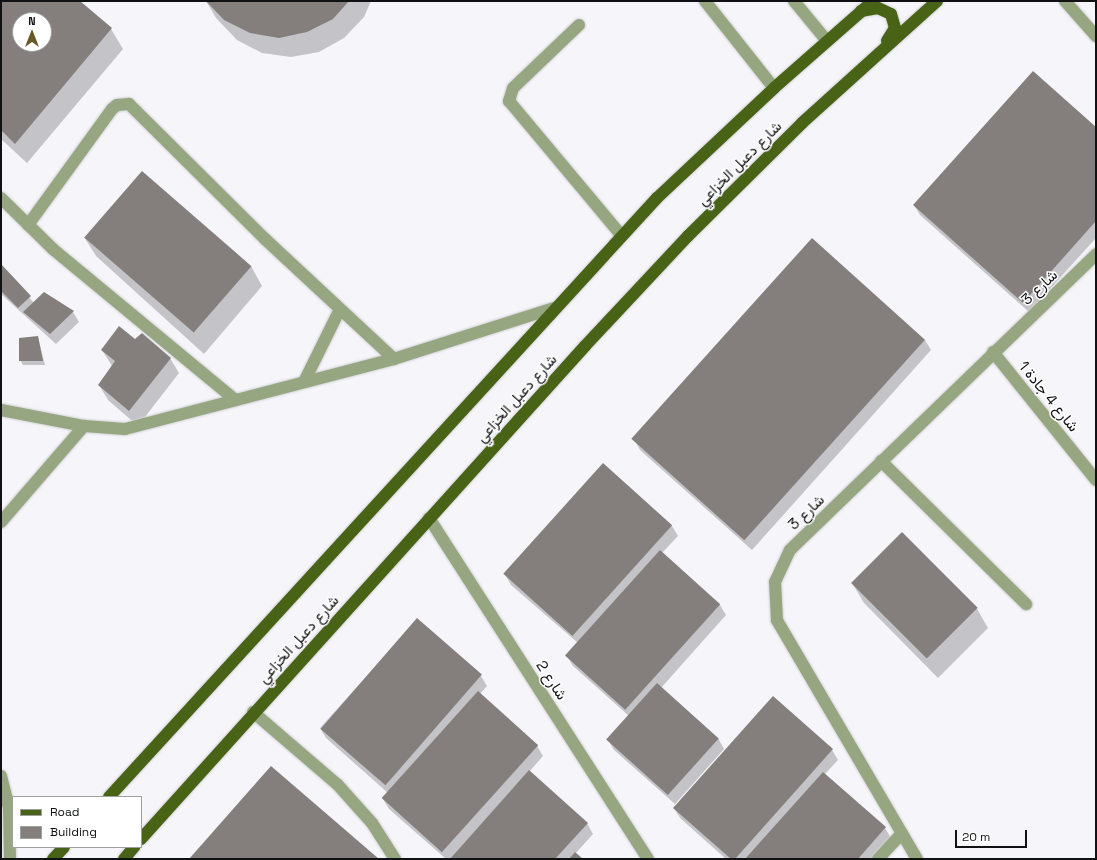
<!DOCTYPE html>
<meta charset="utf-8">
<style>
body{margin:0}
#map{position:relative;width:1097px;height:860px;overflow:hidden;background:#f5f5fa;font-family:"Space Grotesk",Vazirmatn,sans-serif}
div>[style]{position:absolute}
.shadow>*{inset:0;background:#0003}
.building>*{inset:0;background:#847f7d;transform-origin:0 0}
.roads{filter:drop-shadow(0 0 1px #d0d1d5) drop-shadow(0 0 1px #d0d1d5)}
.minor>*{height:12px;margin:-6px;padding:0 6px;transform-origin:6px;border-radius:6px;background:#96a680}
.major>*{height:12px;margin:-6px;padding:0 6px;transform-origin:6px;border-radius:6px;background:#486316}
span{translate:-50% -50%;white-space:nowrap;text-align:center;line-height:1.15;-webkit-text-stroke:3px #fff;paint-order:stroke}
.street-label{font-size:15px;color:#101112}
.frame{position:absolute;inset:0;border:2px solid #101112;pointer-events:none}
.legend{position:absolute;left:12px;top:796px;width:130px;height:52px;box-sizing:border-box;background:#fff;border:1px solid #9fa0a0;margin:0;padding:5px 7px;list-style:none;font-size:12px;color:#101112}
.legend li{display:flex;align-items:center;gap:8px;height:20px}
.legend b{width:20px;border:1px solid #9fa0a0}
.north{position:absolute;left:12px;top:12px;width:40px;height:40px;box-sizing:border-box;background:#fff;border:1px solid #9fa0a0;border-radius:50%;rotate:0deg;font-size:11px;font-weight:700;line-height:16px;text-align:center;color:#101112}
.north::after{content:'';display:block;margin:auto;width:14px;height:18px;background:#675a27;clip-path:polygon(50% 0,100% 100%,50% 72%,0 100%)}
.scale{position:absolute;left:955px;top:830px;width:72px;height:18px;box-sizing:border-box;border:2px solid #101112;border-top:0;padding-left:5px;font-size:12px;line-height:14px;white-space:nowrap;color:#101112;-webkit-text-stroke:3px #fff;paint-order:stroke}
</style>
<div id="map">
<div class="shadow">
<div style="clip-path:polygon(evenodd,1px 1px,78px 1px,111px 29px,123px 49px,27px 163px,1px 139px,1px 1px,20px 20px,44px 20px,44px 44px,20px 44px,20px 20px)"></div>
<div style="clip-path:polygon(206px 1px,371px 1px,364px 17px,344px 38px,319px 52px,291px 57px,262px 53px,237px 40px,216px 18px)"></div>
<div style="clip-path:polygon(1096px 128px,1096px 238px,1029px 312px,920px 215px,914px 205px)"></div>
<div style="clip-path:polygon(84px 237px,251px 266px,262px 286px,204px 354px,96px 256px)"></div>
<div style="clip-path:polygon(1px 265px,34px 303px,44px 293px,73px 312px,79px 322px,56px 344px,1px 294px)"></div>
<div style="clip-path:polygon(38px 337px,45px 365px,23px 365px,20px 360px)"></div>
<div style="clip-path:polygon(925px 340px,931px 350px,752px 550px,640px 450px,634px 439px)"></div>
<div style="clip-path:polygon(135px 341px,170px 358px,179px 373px,138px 426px,108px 400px,99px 385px,112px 366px,102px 350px)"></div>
<div style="clip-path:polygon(603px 465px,672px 526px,678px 536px,662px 553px,720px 605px,726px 615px,661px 688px,718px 738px,724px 749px,675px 804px,614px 750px,608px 740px,629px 716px,573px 666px,567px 656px,578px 643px,511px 585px,505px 574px)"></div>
<div style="clip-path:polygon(902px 534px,977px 609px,988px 628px,938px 678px,864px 603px,852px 583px)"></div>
<div style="clip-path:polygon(417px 620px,481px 676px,487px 686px,480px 694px,537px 746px,543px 756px,529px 772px,587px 823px,593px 834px,575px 854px,581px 859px,446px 859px,389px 809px,383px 799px,388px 793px,326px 738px,320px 728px)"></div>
<div style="clip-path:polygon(832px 750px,838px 760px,825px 774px,885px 828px,891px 838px,873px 859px,726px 859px,680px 818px,674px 808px)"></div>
</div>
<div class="building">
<div style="clip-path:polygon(evenodd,1px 1px,80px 1px,112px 28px,15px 144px,1px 130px,1px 1px,20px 20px,44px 20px,44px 44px,20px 44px,20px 20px)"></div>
<div style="clip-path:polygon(206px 1px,349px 1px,333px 19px,307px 32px,279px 38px,250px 33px,224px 20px)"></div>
<div style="clip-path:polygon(1033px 71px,1096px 127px,1096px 221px,1023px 303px,913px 205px)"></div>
<div style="left:142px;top:171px;width:145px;height:88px;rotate:41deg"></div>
<div style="left:812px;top:238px;width:152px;height:270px;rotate:42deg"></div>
<div style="clip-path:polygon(1px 264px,31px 296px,18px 308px,1px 291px)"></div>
<div style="clip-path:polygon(44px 292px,74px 311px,50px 334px,23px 312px)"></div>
<div style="clip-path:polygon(119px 326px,135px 339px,142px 333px,171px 358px,129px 411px,98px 385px,115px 361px,101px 350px)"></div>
<div style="clip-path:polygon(38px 336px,43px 361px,19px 361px,19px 338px)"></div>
<div style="left:603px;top:463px;width:93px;height:149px;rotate:42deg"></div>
<div style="left:902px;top:532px;width:107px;height:72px;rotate:45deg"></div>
<div style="left:660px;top:550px;width:81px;height:142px;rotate:42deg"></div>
<div style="left:417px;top:618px;width:86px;height:147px;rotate:41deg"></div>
<div style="left:657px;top:683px;width:83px;height:76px;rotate:42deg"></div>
<div style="left:478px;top:691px;width:81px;height:144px;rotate:42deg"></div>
<div style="clip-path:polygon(773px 696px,833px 749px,735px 859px,731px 859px,673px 808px)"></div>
<div style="clip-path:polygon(271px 766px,379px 859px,189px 859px)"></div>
<div style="clip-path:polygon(529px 770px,588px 823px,555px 859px,450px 859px)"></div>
<div style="clip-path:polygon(823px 772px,886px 827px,858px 859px,745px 859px)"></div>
<div style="clip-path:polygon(575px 852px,583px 859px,569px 859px)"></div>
</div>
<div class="roads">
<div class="minor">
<div style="left:705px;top:1px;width:111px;rotate:51.6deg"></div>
<div style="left:794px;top:1px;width:52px;rotate:50.5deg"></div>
<div style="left:1065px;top:1px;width:47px;rotate:48.5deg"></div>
<div style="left:579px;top:25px;width:91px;rotate:136.3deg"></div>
<div style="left:513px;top:88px;width:14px;rotate:107deg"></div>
<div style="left:509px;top:101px;width:176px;rotate:50.1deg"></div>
<div style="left:1px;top:198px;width:74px;rotate:44.5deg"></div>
<div style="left:54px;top:250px;width:235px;rotate:39.6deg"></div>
<div style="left:28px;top:225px;width:143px;rotate:-54.1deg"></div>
<div style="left:112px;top:109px;width:6px;rotate:-39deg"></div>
<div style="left:117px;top:105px;width:12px;rotate:-5deg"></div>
<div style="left:129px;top:104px;width:192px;rotate:44.8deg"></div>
<div style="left:265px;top:239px;width:176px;rotate:42.9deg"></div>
<div style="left:993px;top:352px;width:164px;rotate:51.2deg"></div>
<div style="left:304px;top:382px;width:81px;rotate:-63.7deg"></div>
<div style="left:1px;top:410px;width:85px;rotate:10.9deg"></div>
<div style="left:84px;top:426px;width:41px;rotate:4.2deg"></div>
<div style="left:125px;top:429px;width:278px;rotate:-14.6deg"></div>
<div style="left:394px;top:359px;width:168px;rotate:-17.7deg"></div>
<div style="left:881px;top:461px;width:204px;rotate:44.6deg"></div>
<div style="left:429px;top:518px;width:405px;rotate:57.3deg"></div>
<div style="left:1px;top:522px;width:127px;rotate:-49.2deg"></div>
<div style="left:253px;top:712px;width:112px;rotate:40.7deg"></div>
<div style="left:338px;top:785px;width:51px;rotate:48.2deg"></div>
<div style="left:372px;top:823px;width:43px;rotate:57.4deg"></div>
<div style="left:1px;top:776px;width:34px;rotate:76deg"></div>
<div style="left:9px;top:809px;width:50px;rotate:88.9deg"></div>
<div style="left:878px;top:859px;width:35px;rotate:-47deg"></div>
<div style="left:917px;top:859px;width:277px;rotate:-120.4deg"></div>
<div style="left:777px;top:620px;width:38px;rotate:-93deg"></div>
<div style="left:775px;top:582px;width:35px;rotate:-65deg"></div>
<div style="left:790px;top:550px;width:426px;rotate:-44deg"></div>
</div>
<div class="major">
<div style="left:861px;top:11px;width:17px;rotate:-10deg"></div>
<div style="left:878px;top:8px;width:14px;rotate:25deg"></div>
<div style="left:891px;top:14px;width:15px;rotate:74deg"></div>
<div style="left:895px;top:28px;width:15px;rotate:122deg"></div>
<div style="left:109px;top:797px;width:812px;rotate:-47.55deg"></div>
<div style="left:657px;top:198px;width:161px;rotate:-43.2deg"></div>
<div style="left:774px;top:88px;width:132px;rotate:-41.3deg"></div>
<div style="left:141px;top:839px;width:663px;rotate:-47.99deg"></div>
<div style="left:585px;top:346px;width:151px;rotate:-46.9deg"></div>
<div style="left:688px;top:236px;width:161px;rotate:-44.7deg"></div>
<div style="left:802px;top:123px;width:182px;rotate:-42.1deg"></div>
<div style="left:53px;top:859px;width:16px;rotate:-47deg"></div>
<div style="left:124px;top:859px;width:16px;rotate:-50deg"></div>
</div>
</div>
<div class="street-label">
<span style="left:739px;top:163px;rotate:-45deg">شارع دعبل الخزاعي</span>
<span style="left:1039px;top:287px;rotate:-43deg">شارع 3</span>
<span style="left:1049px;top:396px;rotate:51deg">شارع 4 جادة 1</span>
<span style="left:516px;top:398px;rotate:-48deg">شارع دعبل الخزاعي</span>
<span style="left:806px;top:512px;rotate:-44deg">شارع 3</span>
<span style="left:298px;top:639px;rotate:-48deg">شارع دعبل الخزاعي</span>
<span style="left:552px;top:680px;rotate:57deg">شارع 2</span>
</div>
<div class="frame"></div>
<ul class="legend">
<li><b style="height:5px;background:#486316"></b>Road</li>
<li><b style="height:11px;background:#847f7d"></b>Building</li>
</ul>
<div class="north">N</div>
<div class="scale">20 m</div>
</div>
